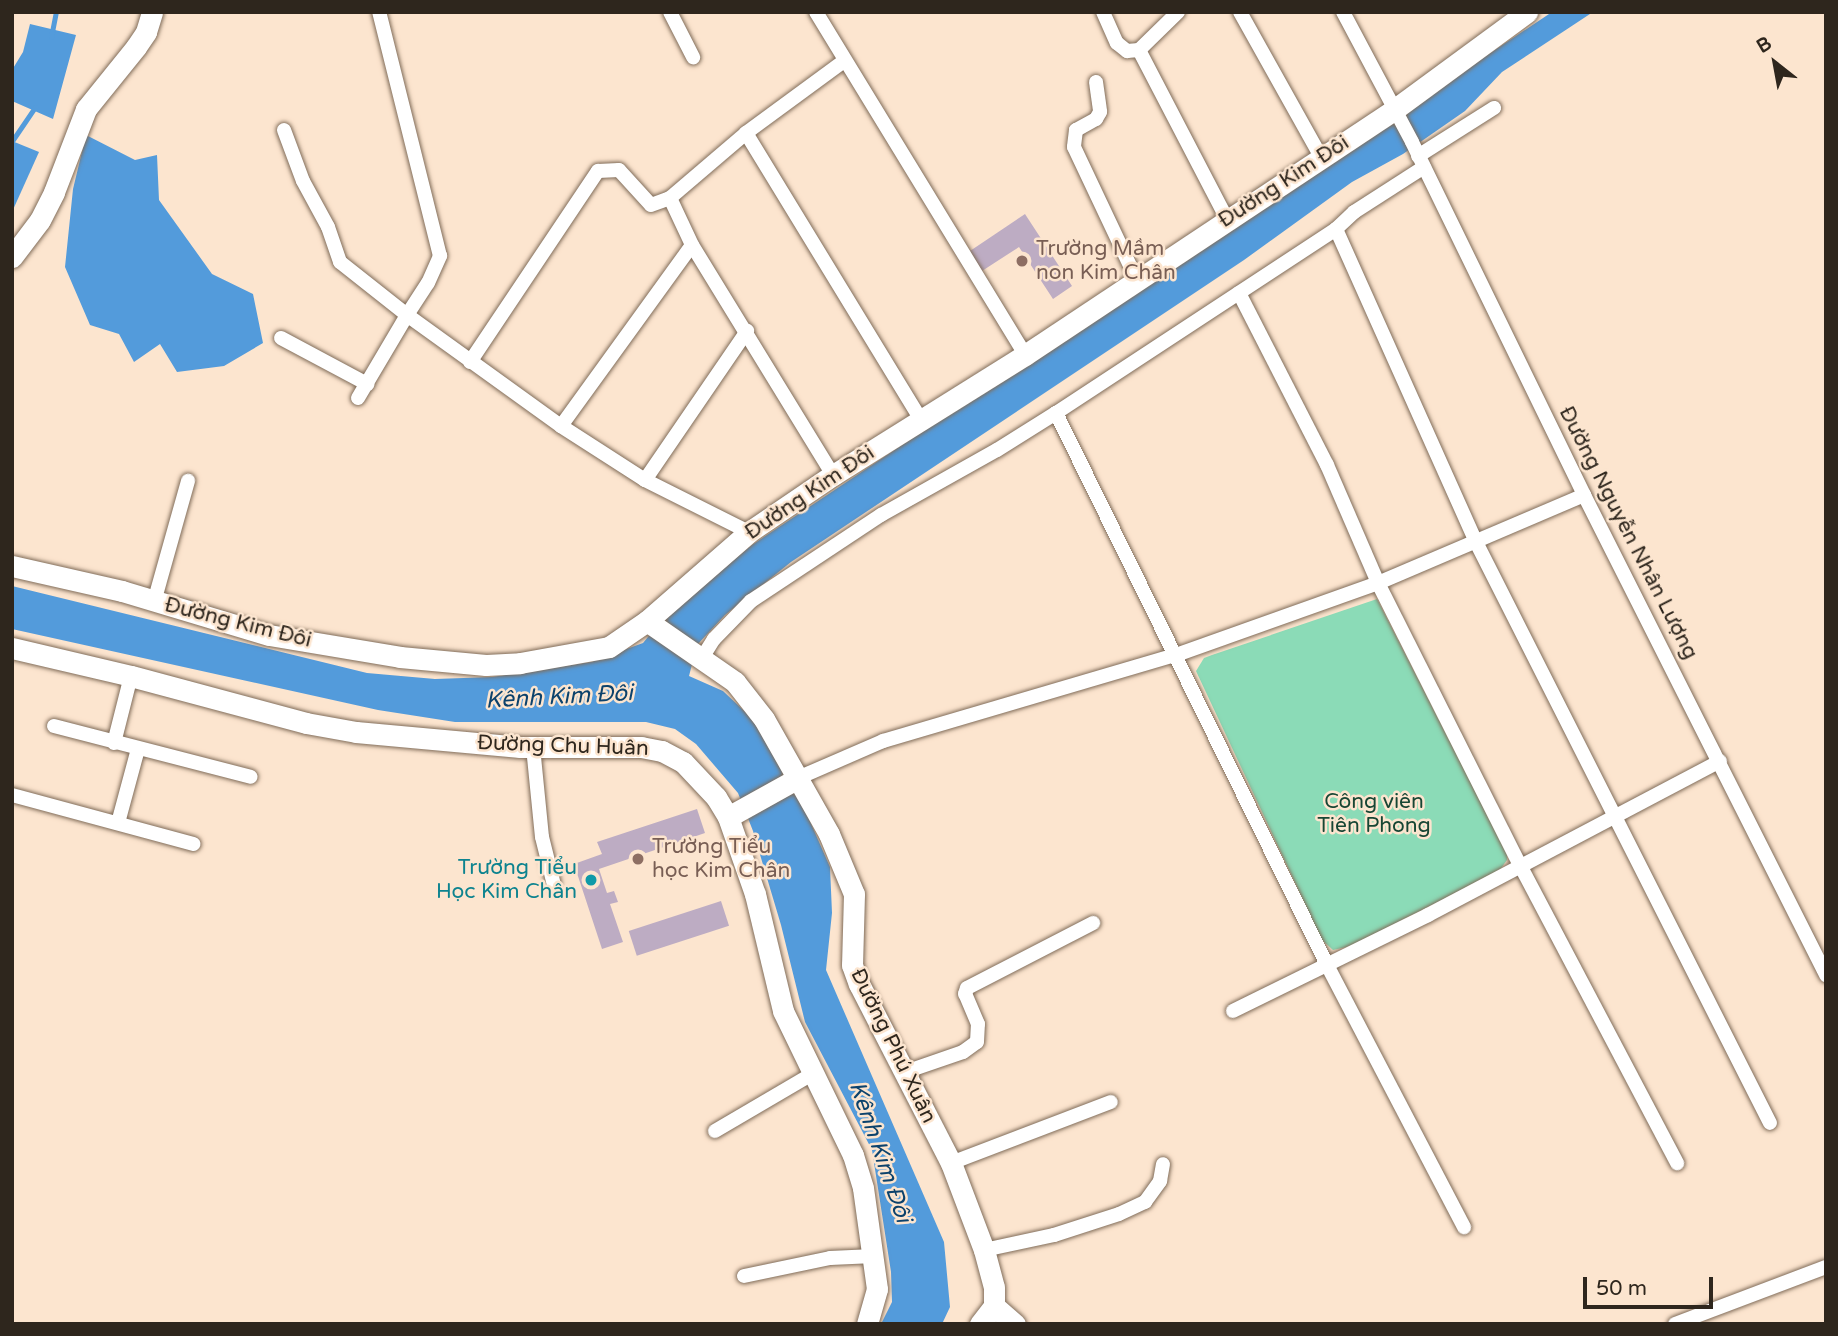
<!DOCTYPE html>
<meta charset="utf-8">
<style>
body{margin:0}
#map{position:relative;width:1838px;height:1336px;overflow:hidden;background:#fce5cf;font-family:"Varela Round",sans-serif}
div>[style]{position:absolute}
.green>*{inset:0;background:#8bdbb7}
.water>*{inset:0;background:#539bdb}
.stream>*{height:5px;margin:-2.5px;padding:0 2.5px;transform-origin:2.5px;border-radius:2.5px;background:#539bdb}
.building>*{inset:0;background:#bdacc3;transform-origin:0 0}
.roads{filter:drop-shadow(0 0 2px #806c59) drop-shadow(0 0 2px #806c59)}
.street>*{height:14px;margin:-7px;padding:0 7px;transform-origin:7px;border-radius:7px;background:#fff}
.secondary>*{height:21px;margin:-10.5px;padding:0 10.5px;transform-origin:10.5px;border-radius:10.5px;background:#fff}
.dots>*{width:19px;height:19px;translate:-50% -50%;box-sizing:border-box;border:4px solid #fce5cf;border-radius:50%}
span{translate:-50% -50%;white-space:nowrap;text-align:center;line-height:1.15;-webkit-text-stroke:5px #fce5cf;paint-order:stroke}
.street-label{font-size:21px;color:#2e261d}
.education-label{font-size:21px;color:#785e54}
.left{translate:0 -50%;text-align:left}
.park-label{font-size:21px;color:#174634}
.culture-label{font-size:21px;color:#0d838f}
.right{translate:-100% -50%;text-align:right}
.water-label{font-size:23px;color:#0c426c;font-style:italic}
.frame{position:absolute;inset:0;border:14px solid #2e261d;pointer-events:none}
.north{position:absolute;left:1740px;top:28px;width:70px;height:70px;-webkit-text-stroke:5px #fce5cf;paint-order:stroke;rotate:329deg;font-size:19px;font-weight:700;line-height:28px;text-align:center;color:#2e261d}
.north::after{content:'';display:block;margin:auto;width:24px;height:32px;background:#2e261d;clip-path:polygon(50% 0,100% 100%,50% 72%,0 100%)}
.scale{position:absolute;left:1583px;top:1277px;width:130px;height:32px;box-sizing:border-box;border:4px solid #2e261d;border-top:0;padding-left:9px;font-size:21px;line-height:24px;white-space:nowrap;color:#2e261d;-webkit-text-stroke:5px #fce5cf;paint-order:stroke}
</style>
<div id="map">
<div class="green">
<div style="clip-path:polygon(1377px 599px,1507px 853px,1507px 860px,1499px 871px,1351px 946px,1333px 950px,1322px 940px,1196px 671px,1204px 658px,1212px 655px)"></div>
</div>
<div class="water">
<div style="clip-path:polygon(1552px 12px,1593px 12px,1502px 72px,1465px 111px,1403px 154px,1352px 182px,1244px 260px,791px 562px,725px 615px,697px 645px,689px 676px,723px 691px,758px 724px,802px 803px,830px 867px,832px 913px,826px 970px,944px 1242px,950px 1307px,942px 1324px,881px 1324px,892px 1302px,891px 1272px,872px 1150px,805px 1022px,781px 925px,753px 831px,738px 793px,696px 744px,675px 729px,646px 722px,455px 722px,378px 710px,12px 629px,12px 586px,367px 673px,435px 679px,492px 677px,591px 662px,643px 643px,668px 613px,752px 545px)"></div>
<div style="clip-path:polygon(30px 24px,76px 35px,53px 119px,12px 101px,12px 70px,23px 52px)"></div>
<div style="clip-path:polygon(86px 135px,135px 160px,157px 155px,159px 200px,212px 274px,253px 294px,263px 343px,224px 366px,177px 372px,160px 344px,134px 362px,119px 334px,90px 325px,65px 267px,73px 189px)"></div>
<div style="clip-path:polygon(12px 141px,39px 152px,12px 212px)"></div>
</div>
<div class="stream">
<div style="left:51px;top:37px;width:25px;rotate:-79deg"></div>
<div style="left:12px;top:141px;width:41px;rotate:-55.9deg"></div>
</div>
<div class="building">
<div style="clip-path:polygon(1025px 214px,1072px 286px,1053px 299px,1019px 247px,982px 271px,970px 251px)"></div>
<div style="clip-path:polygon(697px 809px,705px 833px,599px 869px,607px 893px,614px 891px,618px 902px,610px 904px,623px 942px,602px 949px,574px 864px,602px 854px,597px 842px)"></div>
<div style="left:721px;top:901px;width:26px;height:97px;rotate:72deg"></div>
</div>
<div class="roads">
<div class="street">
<div style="left:670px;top:12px;width:51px;rotate:62.9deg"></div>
<div style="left:816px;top:12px;width:402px;rotate:58.6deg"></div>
<div style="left:1103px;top:12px;width:34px;rotate:66deg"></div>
<div style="left:1117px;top:43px;width:13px;rotate:39deg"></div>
<div style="left:1127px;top:51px;width:12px;rotate:-5deg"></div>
<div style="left:1178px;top:12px;width:54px;rotate:135.7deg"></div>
<div style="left:1139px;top:50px;width:191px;rotate:62.5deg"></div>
<div style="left:1240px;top:12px;width:166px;rotate:60.8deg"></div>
<div style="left:1343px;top:12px;width:147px;rotate:62deg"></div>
<div style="left:1412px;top:142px;width:393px;rotate:64deg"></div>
<div style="left:1584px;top:495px;width:538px;rotate:63.24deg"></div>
<div style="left:1096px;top:82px;width:30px;rotate:82deg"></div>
<div style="left:1100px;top:112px;width:8px;rotate:120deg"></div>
<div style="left:1096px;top:119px;width:23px;rotate:151deg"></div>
<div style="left:1076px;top:130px;width:17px;rotate:97deg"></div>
<div style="left:1074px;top:147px;width:147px;rotate:64.7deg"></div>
<div style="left:284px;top:130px;width:54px;rotate:69.6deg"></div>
<div style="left:303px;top:181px;width:52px;rotate:61.5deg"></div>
<div style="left:328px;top:227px;width:37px;rotate:71deg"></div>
<div style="left:340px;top:262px;width:85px;rotate:38.3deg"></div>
<div style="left:407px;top:315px;width:38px;rotate:-57deg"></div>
<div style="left:428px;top:283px;width:30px;rotate:-66deg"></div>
<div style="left:440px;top:256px;width:252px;rotate:-104deg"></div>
<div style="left:746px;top:133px;width:336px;rotate:58.6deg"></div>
<div style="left:1418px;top:156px;width:90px;rotate:-32.3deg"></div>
<div style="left:670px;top:198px;width:52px;rotate:64.9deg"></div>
<div style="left:692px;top:245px;width:270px;rotate:58.5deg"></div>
<div style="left:1336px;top:229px;width:343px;rotate:65.9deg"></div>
<div style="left:1476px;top:542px;width:651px;rotate:63.16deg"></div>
<div style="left:1239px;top:293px;width:193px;rotate:62.9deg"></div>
<div style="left:1327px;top:465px;width:129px;rotate:66.6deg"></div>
<div style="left:1378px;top:583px;width:318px;rotate:63.3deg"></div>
<div style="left:1521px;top:867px;width:335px;rotate:62.2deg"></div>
<div style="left:281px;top:338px;width:98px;rotate:28.1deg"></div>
<div style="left:470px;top:362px;width:230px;rotate:-56.2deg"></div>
<div style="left:598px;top:171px;width:21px;rotate:-3deg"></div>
<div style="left:619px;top:170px;width:47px;rotate:47.6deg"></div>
<div style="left:651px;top:205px;width:20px;rotate:-20deg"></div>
<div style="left:670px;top:198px;width:100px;rotate:-40.5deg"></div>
<div style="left:746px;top:133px;width:122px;rotate:-36.3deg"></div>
<div style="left:358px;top:398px;width:96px;rotate:-59.4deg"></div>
<div style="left:407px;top:315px;width:190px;rotate:35.8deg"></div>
<div style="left:561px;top:426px;width:100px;rotate:32.7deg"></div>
<div style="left:645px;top:480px;width:116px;rotate:26.6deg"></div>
<div style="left:1056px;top:413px;width:615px;rotate:63.85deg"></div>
<div style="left:1327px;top:965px;width:296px;rotate:62.4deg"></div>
<div style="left:561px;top:426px;width:223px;rotate:-54.1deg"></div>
<div style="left:645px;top:480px;width:181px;rotate:-55.6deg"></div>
<div style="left:154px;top:602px;width:126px;rotate:-74.3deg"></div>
<div style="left:702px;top:658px;width:22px;rotate:-58deg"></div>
<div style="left:714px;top:639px;width:53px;rotate:-45.8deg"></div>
<div style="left:751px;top:601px;width:156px;rotate:-33.5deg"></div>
<div style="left:881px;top:515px;width:133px;rotate:-29.3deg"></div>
<div style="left:997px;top:450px;width:70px;rotate:-32.1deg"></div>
<div style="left:1056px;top:413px;width:335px;rotate:-33.3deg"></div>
<div style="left:1336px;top:229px;width:25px;rotate:-43deg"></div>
<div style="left:1354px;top:212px;width:83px;rotate:-32.7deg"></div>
<div style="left:54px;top:726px;width:203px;rotate:14.5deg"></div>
<div style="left:114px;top:743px;width:69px;rotate:-75.8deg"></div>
<div style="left:533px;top:747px;width:90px;rotate:84.3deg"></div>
<div style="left:542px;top:837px;width:49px;rotate:76deg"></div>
<div style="left:798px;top:778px;width:93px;rotate:-23.5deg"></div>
<div style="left:883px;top:741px;width:305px;rotate:-16.4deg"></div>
<div style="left:1176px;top:655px;width:214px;rotate:-19.6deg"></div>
<div style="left:1378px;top:583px;width:224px;rotate:-23.1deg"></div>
<div style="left:12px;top:795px;width:188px;rotate:15.1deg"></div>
<div style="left:118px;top:823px;width:77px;rotate:-74.9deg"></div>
<div style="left:1233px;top:1011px;width:217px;rotate:-26.2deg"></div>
<div style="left:1428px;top:915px;width:330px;rotate:-27.8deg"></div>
<div style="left:905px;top:1072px;width:61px;rotate:-19deg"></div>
<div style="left:963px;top:1052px;width:17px;rotate:-36deg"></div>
<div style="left:977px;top:1042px;width:18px;rotate:-87deg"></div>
<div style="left:978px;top:1024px;width:33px;rotate:-113deg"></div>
<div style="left:965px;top:994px;width:6px;rotate:-72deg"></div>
<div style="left:967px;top:988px;width:142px;rotate:-27.3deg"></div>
<div style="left:715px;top:1131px;width:113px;rotate:-30.4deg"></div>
<div style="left:951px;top:1163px;width:171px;rotate:-20.9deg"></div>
<div style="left:984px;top:1250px;width:72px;rotate:-12.1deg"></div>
<div style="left:1054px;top:1235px;width:68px;rotate:-17.9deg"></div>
<div style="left:1119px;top:1214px;width:29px;rotate:-25deg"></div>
<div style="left:1145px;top:1202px;width:26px;rotate:-54deg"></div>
<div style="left:1160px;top:1181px;width:17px;rotate:-80deg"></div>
<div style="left:744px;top:1276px;width:88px;rotate:-11.8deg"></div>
<div style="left:830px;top:1258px;width:44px;rotate:-2.6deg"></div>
<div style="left:1675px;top:1324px;width:161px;rotate:-20.7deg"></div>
</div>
<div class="secondary">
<div style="left:12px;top:257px;width:46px;rotate:-52.9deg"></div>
<div style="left:40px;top:220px;width:31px;rotate:-63deg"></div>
<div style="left:54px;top:192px;width:89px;rotate:-68.9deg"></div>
<div style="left:86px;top:109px;width:80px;rotate:-51.1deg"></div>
<div style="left:136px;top:47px;width:18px;rotate:-56deg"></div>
<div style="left:146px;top:32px;width:21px;rotate:-73deg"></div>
<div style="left:12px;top:566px;width:113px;rotate:12.8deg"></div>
<div style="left:122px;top:591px;width:153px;rotate:16.7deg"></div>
<div style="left:269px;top:635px;width:133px;rotate:9.5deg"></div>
<div style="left:400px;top:657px;width:86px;rotate:5.3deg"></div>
<div style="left:486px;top:665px;width:34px;rotate:-3deg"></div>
<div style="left:520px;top:663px;width:90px;rotate:-10.2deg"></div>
<div style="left:609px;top:647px;width:46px;rotate:-34.4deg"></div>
<div style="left:647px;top:621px;width:135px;rotate:-41.1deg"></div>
<div style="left:749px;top:532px;width:102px;rotate:-34.2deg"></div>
<div style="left:833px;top:475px;width:226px;rotate:-32deg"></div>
<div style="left:1025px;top:355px;width:444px;rotate:-33.6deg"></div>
<div style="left:1395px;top:109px;width:164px;rotate:-36.3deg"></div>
<div style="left:647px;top:621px;width:107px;rotate:34.7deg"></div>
<div style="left:735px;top:682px;width:47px;rotate:51.9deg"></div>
<div style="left:764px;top:719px;width:132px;rotate:60.5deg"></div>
<div style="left:829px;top:834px;width:65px;rotate:67.4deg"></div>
<div style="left:854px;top:894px;width:71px;rotate:91.6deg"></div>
<div style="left:852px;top:965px;width:20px;rotate:70deg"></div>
<div style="left:859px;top:984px;width:201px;rotate:62.8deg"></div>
<div style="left:951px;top:1163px;width:93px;rotate:69.2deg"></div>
<div style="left:984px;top:1250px;width:38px;rotate:75deg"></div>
<div style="left:994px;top:1287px;width:19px;rotate:90deg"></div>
<div style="left:994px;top:1306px;width:23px;rotate:128deg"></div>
<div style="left:12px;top:648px;width:122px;rotate:13.2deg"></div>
<div style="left:131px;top:676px;width:181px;rotate:15deg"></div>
<div style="left:306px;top:723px;width:51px;rotate:10.2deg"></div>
<div style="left:356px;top:732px;width:165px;rotate:5.2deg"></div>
<div style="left:520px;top:747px;width:121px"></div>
<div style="left:641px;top:747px;width:21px;rotate:11deg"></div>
<div style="left:662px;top:751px;width:24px;rotate:28deg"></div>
<div style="left:683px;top:762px;width:48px;rotate:46.7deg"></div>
<div style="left:716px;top:797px;width:23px;rotate:59deg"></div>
<div style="left:728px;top:817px;width:82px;rotate:70.7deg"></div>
<div style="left:755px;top:894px;width:120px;rotate:76.5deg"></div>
<div style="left:783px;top:1011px;width:160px;rotate:64.1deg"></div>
<div style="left:853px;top:1155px;width:34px;rotate:73deg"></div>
<div style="left:863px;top:1188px;width:102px;rotate:82.1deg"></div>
<div style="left:877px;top:1289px;width:36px;rotate:106deg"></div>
<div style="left:728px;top:817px;width:80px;rotate:-29.1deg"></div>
<div style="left:994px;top:1306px;width:28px;rotate:41deg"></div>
</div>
</div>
<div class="dots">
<div style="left:1022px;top:261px;background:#8d6e63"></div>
<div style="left:638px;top:859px;background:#8d6e63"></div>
<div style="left:591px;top:880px;background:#0f9aa8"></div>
</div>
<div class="street-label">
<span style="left:1284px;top:182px;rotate:-33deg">Đường Kim Đôi</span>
<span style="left:810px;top:493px;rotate:-34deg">Đường Kim Đôi</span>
<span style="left:1628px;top:533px;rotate:63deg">Đường Nguyễn Nhân Lượng</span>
<span style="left:238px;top:623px;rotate:14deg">Đường Kim Đôi</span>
<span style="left:563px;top:746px;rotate:2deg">Đường Chu Huân</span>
<span style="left:893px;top:1046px;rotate:64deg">Đường Phú Xuân</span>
</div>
<div class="education-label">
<span class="left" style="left:1036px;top:261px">Trường Mầm<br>non Kim Chân</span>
<span class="left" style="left:652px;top:859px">Trường Tiểu<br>học Kim Chân</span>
</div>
<div class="park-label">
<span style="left:1374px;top:814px">Công viên<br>Tiên Phong</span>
</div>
<div class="culture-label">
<span class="right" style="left:577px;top:880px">Trường Tiểu<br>Học Kim Chân</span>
</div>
<div class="water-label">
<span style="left:559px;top:697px;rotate:-3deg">Kênh Kim Đôi</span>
<span style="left:880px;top:1152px;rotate:71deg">Kênh Kim Đôi</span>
</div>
<div class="frame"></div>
<div class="north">B</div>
<div class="scale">50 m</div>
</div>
